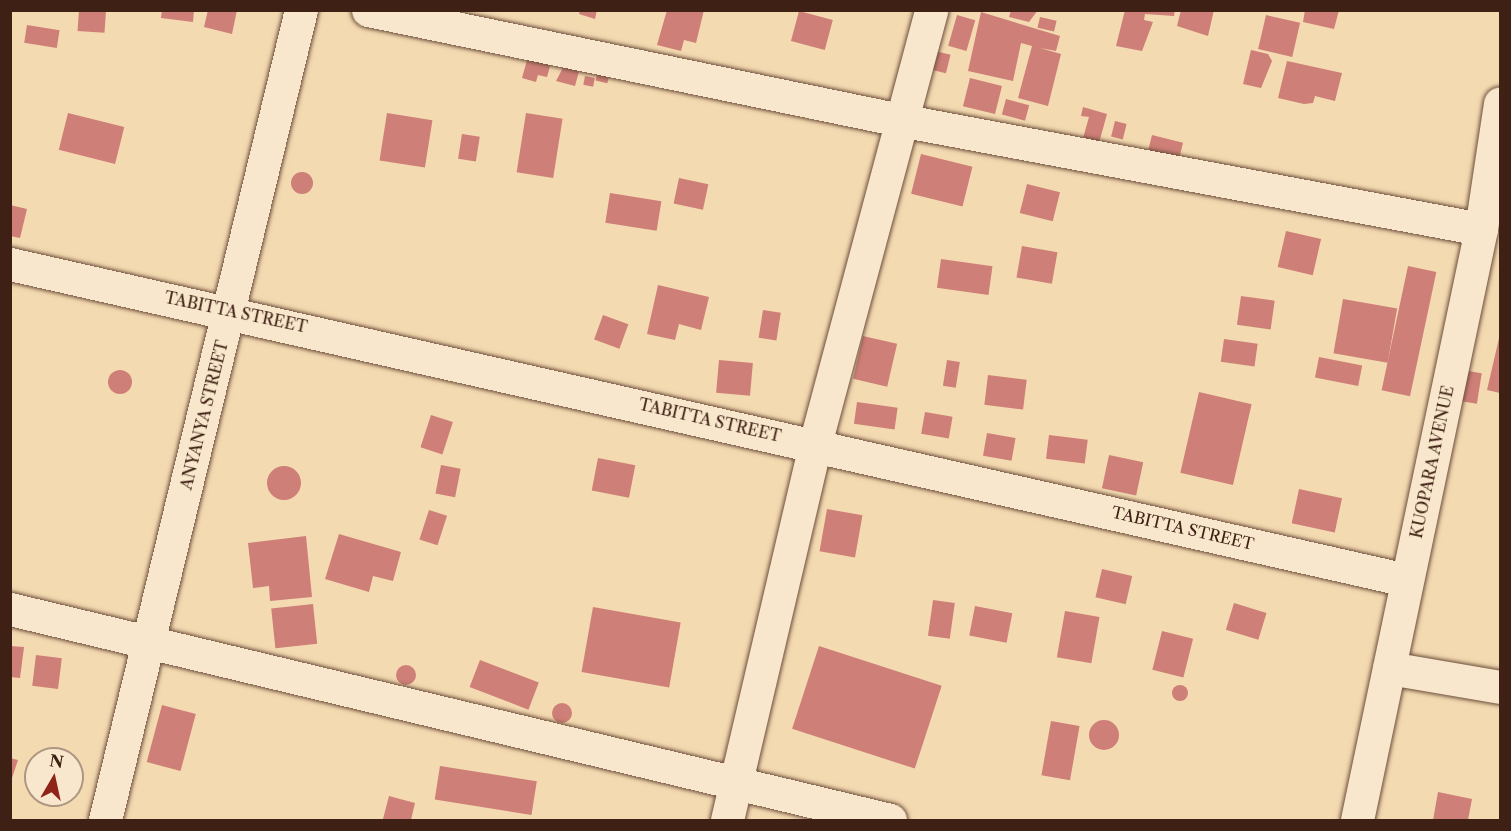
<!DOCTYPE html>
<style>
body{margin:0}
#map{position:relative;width:1511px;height:831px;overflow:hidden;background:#f4dab1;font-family:"Libre Caslon Text",serif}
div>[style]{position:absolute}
.building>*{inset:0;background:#ce7f77;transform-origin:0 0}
.round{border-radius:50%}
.roads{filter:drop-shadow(0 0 2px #6c4e3b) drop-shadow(0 0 2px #6c4e3b)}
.minor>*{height:33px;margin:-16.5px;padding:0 16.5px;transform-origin:16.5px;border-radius:16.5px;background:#f8e7cc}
span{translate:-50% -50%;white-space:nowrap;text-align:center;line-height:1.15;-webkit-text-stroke:5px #f8e7cc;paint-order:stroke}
.street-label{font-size:16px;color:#3e2014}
.frame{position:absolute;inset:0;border:12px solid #3e2014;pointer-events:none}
.north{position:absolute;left:24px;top:747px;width:60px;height:60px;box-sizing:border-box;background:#f8e7cc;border:2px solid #ae9782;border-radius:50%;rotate:9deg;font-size:16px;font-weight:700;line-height:24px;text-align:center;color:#3e2014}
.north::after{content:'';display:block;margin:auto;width:21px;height:27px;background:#8f2418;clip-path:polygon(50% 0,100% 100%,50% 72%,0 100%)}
</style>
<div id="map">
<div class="building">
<div style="left:79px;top:10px;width:27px;height:21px;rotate:4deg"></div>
<div style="clip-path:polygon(162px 10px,194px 10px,193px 22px,161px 18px)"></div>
<div style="clip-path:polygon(208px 10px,237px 10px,232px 34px,204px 27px)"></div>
<div style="clip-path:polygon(580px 10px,597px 10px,595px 19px,579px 14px)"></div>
<div style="clip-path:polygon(667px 10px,704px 10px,696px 43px,684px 40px,681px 51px,657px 45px)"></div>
<div style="clip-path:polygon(1011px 10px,1038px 10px,1029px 22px,1009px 17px)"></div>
<div style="clip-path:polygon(1125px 10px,1175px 10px,1174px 16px,1145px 14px,1144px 20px,1153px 22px,1142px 51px,1116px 46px)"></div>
<div style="clip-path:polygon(1181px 10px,1214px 10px,1208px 36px,1177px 26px)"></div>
<div style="clip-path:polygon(1305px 10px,1339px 10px,1334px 29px,1303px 22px)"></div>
<div style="left:799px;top:11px;width:35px;height:31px;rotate:15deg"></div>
<div style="clip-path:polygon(981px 12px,1060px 36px,1056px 51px,1040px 48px,1061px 54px,1048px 106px,1018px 98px,1032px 46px,1021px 43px,1013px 81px,968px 71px)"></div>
<div style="left:957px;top:15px;width:19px;height:32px;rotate:16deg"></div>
<div style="left:1266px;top:15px;width:35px;height:35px;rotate:13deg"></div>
<div style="left:1040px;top:17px;width:17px;height:11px;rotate:13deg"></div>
<div style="left:27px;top:25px;width:33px;height:18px;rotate:9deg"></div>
<div style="clip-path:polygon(1251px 50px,1268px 54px,1272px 61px,1261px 88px,1243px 84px)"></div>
<div style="left:935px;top:51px;width:16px;height:19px;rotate:14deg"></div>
<div style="clip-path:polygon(529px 53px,552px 59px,547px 77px,538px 75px,536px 82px,522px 78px)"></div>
<div style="clip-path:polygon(567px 60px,581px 64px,575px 86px,556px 81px)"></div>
<div style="clip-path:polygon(1287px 61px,1342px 73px,1335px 101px,1315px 96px,1313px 103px,1304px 104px,1278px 98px)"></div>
<div style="left:600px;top:63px;width:12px;height:18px;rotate:14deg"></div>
<div style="left:585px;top:76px;width:10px;height:9px;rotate:11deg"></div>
<div style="left:970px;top:78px;width:33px;height:29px;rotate:14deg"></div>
<div style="left:1006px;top:99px;width:24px;height:16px;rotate:15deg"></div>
<div style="clip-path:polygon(1083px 107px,1107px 114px,1099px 143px,1083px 138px,1089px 117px,1081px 116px)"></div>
<div style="left:68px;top:113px;width:58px;height:38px;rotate:14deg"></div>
<div style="left:387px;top:113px;width:46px;height:48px;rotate:9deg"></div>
<div style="left:526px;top:113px;width:37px;height:60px;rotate:9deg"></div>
<div style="left:1115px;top:121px;width:12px;height:16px;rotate:14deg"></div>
<div style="left:462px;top:134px;width:18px;height:25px;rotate:9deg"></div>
<div style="left:1152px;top:135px;width:32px;height:19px;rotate:14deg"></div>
<div style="left:921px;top:154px;width:53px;height:41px;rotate:14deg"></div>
<div class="round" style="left:291px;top:172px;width:22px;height:22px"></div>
<div style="left:679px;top:178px;width:30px;height:26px;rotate:12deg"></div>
<div style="left:1027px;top:184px;width:34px;height:30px;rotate:14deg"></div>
<div style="left:610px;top:193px;width:52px;height:30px;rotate:9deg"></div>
<div style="clip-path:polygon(10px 205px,27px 209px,20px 238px,10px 236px)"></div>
<div style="left:1286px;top:231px;width:36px;height:37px;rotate:13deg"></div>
<div style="left:1022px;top:246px;width:36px;height:32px;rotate:10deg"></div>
<div style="left:941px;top:259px;width:52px;height:29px;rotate:8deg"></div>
<div style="left:1408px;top:266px;width:29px;height:127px;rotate:12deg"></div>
<div style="clip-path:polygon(658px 285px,709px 297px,701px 330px,679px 324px,675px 340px,647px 334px)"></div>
<div style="left:1241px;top:296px;width:34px;height:29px;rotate:8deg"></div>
<div style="left:1343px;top:299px;width:55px;height:55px;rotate:10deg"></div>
<div style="left:763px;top:310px;width:18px;height:28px;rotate:9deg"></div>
<div style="left:603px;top:315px;width:27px;height:26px;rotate:20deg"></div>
<div style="clip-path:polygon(1500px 334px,1500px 393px,1487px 390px)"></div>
<div style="left:863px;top:336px;width:35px;height:44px;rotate:13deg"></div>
<div style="left:1224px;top:339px;width:34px;height:23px;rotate:8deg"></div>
<div style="left:1319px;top:357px;width:44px;height:21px;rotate:11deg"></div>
<div style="left:719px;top:360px;width:34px;height:33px;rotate:5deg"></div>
<div style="left:947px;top:360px;width:13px;height:26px;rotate:9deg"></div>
<div style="left:1462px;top:370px;width:20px;height:31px;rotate:9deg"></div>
<div class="round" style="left:108px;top:370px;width:24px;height:24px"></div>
<div style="left:988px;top:375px;width:39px;height:30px;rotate:7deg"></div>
<div style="left:1199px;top:392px;width:54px;height:83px;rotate:13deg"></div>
<div style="left:857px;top:402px;width:41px;height:22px;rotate:8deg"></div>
<div style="left:925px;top:412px;width:28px;height:22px;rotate:10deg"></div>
<div style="left:431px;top:415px;width:23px;height:34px;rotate:18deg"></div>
<div style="left:987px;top:433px;width:29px;height:23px;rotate:10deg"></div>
<div style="left:1049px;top:435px;width:39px;height:24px;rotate:7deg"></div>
<div style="left:1109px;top:455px;width:35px;height:34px;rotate:12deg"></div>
<div style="left:598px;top:458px;width:38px;height:33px;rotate:11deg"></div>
<div style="left:441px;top:465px;width:20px;height:29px;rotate:11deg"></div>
<div class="round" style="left:267px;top:466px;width:34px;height:34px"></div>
<div style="left:1299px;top:489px;width:44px;height:35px;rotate:12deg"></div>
<div style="left:827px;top:509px;width:36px;height:43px;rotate:10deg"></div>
<div style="left:429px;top:510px;width:19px;height:31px;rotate:18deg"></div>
<div style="clip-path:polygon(339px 534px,401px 552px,393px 581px,373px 576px,369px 592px,325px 579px)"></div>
<div style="clip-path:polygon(306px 536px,312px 597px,270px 601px,269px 586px,253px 588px,248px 543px)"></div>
<div style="left:1102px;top:569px;width:31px;height:29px;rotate:13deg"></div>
<div style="left:933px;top:600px;width:22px;height:36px;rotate:8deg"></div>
<div style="left:1234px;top:603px;width:34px;height:28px;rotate:17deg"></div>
<div style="left:313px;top:604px;width:40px;height:42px;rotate:84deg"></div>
<div style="left:975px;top:606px;width:38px;height:30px;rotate:11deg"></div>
<div style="left:593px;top:607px;width:89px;height:66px;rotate:10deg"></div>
<div style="left:1065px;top:611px;width:35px;height:47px;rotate:10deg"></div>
<div style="left:1162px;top:631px;width:32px;height:40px;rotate:14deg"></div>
<div style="clip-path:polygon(10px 646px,24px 647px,20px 678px,10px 677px)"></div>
<div style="left:819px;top:646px;width:129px;height:87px;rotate:18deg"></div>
<div style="left:36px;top:655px;width:26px;height:31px;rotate:7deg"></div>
<div style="left:480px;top:660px;width:63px;height:29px;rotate:21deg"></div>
<div class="round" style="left:396px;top:665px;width:20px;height:20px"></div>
<div class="round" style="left:1172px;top:685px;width:16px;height:16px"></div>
<div class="round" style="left:552px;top:703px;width:20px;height:20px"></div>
<div style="left:162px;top:705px;width:35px;height:59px;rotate:15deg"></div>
<div class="round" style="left:1089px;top:720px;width:30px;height:30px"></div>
<div style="left:1051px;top:721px;width:29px;height:55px;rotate:10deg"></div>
<div style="clip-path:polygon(10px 758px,18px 760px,11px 781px,10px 780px)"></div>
<div style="left:440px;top:766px;width:98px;height:34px;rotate:9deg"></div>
<div style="clip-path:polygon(1438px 792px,1472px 799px,1468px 820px,1433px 820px)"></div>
<div style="clip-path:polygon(389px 796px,415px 803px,411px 820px,383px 819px)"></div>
</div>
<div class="roads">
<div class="minor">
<div style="left:368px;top:10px;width:548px;rotate:11.68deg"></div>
<div style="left:905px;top:121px;width:586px;rotate:10.62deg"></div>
<div style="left:10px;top:264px;width:1432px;rotate:12.75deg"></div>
<div style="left:10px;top:609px;width:905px;rotate:13.48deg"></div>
<div style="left:1389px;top:668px;width:113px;rotate:9.7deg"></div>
<div style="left:105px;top:820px;width:833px;rotate:-76.4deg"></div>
<div style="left:727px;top:820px;width:386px;rotate:-76.8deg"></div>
<div style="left:815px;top:444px;width:449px;rotate:-75deg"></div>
<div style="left:1357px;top:820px;width:604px;rotate:-78.15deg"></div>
<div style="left:1481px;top:229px;width:127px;rotate:-81.4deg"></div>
</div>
</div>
<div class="street-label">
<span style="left:236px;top:312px;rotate:12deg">TABITTA STREET</span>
<span style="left:204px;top:415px;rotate:-76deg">ANYANYA STREET</span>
<span style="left:710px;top:420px;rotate:13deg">TABITTA STREET</span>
<span style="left:1432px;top:462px;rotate:-78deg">KUOPARA AVENUE</span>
<span style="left:1183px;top:528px;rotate:13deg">TABITTA STREET</span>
</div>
<div class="frame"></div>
<div class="north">N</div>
</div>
